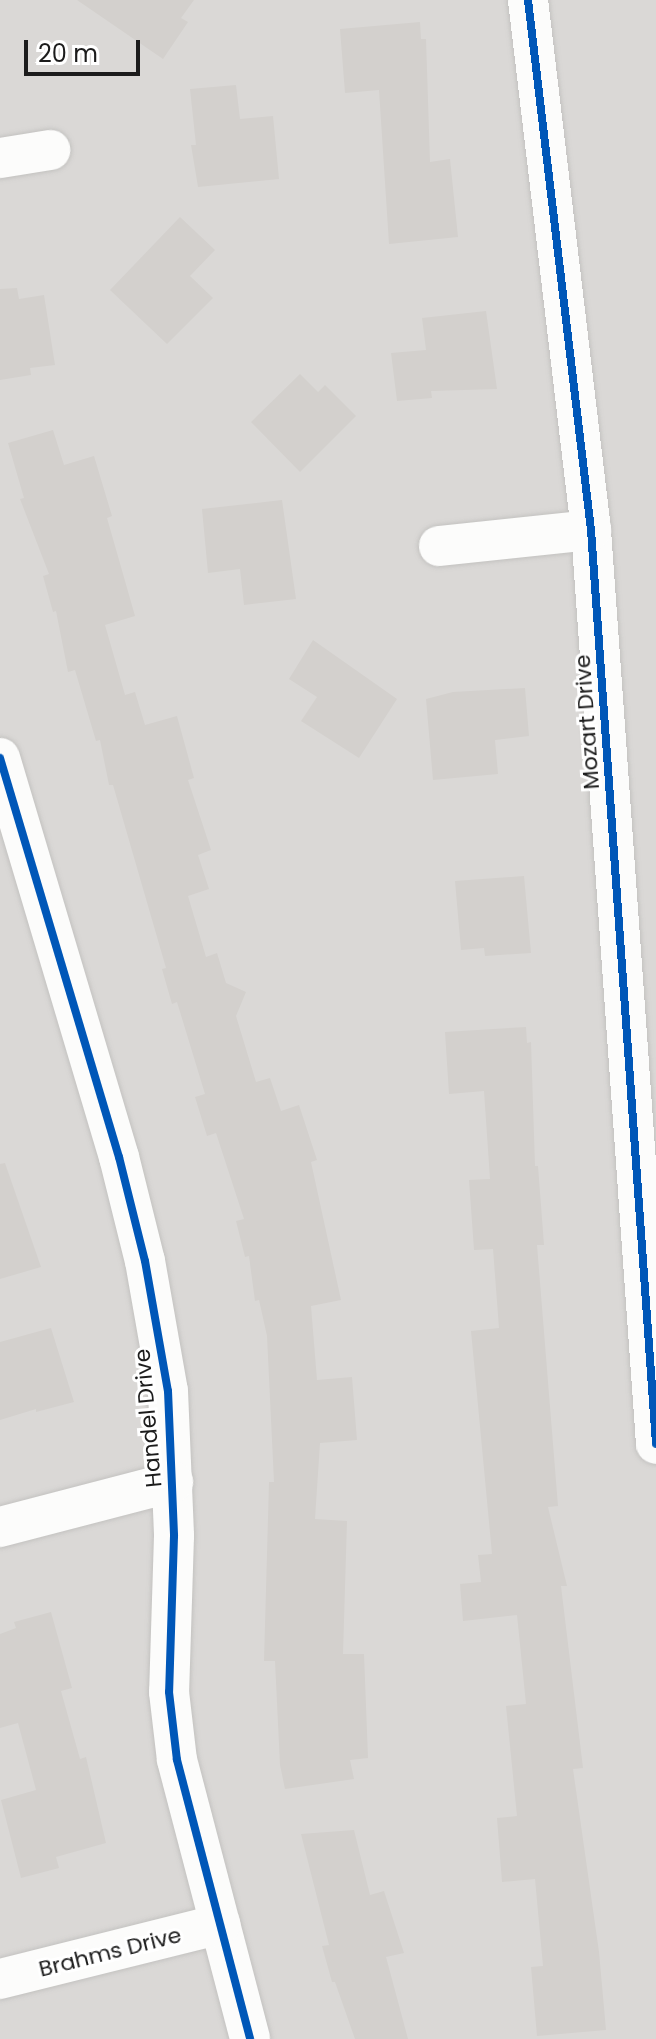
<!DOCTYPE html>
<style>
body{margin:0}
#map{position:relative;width:656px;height:2039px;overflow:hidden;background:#ebe9e4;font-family:Poppins,sans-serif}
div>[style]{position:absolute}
.residential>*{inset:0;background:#dad8d6;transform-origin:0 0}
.building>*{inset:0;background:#d3d0cd}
.roads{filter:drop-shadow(0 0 2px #c3c2c0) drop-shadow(0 0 2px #c3c2c0)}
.minor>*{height:40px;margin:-20px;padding:0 20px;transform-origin:20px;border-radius:20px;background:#fcfcfb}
.cycleway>*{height:8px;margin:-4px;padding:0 4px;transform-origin:4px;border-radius:4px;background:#0057b8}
span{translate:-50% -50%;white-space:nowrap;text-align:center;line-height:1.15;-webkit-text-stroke:6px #fff;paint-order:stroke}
.street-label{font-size:22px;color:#1c1c1c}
.scale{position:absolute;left:24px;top:40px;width:116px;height:36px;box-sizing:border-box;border:4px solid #1c1c1c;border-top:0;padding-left:10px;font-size:24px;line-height:28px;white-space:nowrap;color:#1c1c1c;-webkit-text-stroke:6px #fff;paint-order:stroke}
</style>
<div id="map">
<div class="residential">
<div style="left:0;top:0;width:656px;height:2039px"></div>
</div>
<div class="building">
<div style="clip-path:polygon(77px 0,194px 0,181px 18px,188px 22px,163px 59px)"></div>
<div style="clip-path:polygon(420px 22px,421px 39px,426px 39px,430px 162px,450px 159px,458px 237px,389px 244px,379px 90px,345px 93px,340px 29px)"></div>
<div style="clip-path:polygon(236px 85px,240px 119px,273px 116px,279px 179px,198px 187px,191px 145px,196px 145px,190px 89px)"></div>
<div style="clip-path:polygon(180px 217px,215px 250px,190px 276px,213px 298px,167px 344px,110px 290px)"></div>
<div style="clip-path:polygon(17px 288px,19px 299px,44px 295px,55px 365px,30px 368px,31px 375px,0 380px,0 289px)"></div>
<div style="clip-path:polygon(486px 311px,497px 389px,431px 391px,432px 398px,397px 401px,391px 353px,426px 350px,422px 318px)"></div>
<div style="clip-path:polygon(300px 374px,318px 392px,325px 385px,356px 416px,300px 472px,251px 422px)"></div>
<div style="clip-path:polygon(53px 430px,64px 465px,94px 456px,112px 516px,107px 518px,135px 616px,105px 625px,125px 695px,135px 692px,145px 725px,177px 716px,194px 778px,188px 780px,211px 850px,198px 855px,209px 889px,188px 896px,206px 957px,217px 953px,226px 983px,246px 992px,236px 1016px,256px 1082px,270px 1078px,281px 1111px,299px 1105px,317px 1160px,311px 1162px,341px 1300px,311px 1306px,317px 1380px,352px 1377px,357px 1440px,320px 1443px,315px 1519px,347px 1521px,343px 1654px,364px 1654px,368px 1758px,350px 1760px,354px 1779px,285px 1789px,280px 1765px,275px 1661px,264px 1661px,269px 1482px,274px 1482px,267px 1336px,259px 1300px,255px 1301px,249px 1256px,245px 1257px,236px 1221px,244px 1219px,216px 1133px,207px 1136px,195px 1097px,205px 1094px,177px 1002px,172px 1004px,162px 969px,166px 968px,113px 785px,109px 785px,100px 740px,96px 741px,75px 670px,68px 672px,56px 611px,53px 612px,43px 576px,49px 574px,20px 499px,24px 498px,8px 443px)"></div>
<div style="clip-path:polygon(282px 500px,296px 599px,244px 605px,240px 569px,208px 573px,202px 509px)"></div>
<div style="clip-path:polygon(313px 640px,397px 699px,359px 758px,301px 721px,317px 697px,289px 679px)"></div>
<div style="clip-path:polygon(525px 688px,529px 736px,495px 740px,498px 774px,433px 780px,426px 699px,453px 692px)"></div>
<div style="clip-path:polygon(524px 876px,531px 953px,485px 956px,484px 948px,461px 950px,455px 881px)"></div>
<div style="clip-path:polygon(526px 1027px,527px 1043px,531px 1042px,535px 1166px,538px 1166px,544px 1245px,537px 1245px,558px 1506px,548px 1507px,567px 1586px,561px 1586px,583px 1768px,573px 1769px,599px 1952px,606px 2030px,537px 2036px,531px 1967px,543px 1966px,535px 1879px,502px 1882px,497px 1818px,517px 1816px,506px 1706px,526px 1704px,517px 1615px,463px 1621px,460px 1584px,481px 1582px,478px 1555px,492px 1554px,471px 1331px,499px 1328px,493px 1249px,474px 1250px,469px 1180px,490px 1179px,484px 1091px,449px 1094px,445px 1032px)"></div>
<div style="clip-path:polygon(5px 1163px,41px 1267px,0 1279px,0 1164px)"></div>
<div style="clip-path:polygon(51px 1328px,74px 1402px,36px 1412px,36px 1409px,0 1420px,0 1342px)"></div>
<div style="clip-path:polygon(51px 1612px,72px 1688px,61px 1691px,80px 1759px,86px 1757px,106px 1843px,56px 1857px,59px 1868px,21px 1878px,1px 1800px,36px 1790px,18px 1723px,0 1728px,0 1634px,16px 1628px,14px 1622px)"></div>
<div style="clip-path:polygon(354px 1830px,370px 1895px,384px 1891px,404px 1953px,386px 1957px,408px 2039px,355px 2039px,335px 1982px,332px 1982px,322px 1946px,329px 1945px,301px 1834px)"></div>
</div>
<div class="roads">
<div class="minor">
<div style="left:528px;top:0;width:534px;rotate:83.22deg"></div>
<div style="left:591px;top:530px;width:916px;rotate:85.93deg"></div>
<div style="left:0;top:158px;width:51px;rotate:-9.1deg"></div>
<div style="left:439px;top:546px;width:153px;rotate:-6deg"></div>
<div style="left:0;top:758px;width:416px;rotate:73.4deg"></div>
<div style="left:119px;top:1157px;width:107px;rotate:76deg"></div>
<div style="left:145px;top:1261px;width:132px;rotate:80deg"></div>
<div style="left:168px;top:1391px;width:145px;rotate:87.6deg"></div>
<div style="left:174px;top:1536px;width:156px;rotate:91.8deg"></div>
<div style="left:169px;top:1692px;width:68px;rotate:83.3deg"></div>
<div style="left:177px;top:1760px;width:288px;rotate:75.3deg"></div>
<div style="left:0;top:1527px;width:179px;rotate:-14.6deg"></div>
<div style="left:0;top:1979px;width:227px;rotate:-14deg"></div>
</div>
</div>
<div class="cycleway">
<div style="left:528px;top:0;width:534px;rotate:83.22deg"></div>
<div style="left:591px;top:530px;width:916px;rotate:85.93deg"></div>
<div style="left:0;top:758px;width:416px;rotate:73.4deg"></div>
<div style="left:119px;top:1157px;width:107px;rotate:76deg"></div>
<div style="left:145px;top:1261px;width:132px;rotate:80deg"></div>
<div style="left:168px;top:1391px;width:145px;rotate:87.6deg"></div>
<div style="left:174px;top:1536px;width:156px;rotate:91.8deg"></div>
<div style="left:169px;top:1692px;width:68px;rotate:83.3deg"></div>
<div style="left:177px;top:1760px;width:288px;rotate:75.3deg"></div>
</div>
<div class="street-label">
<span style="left:587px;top:722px;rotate:-94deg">Mozart Drive</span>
<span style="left:148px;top:1418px;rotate:-95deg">Handel Drive</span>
<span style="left:110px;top:1952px;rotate:-14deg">Brahms Drive</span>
</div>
<div class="scale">20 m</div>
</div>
